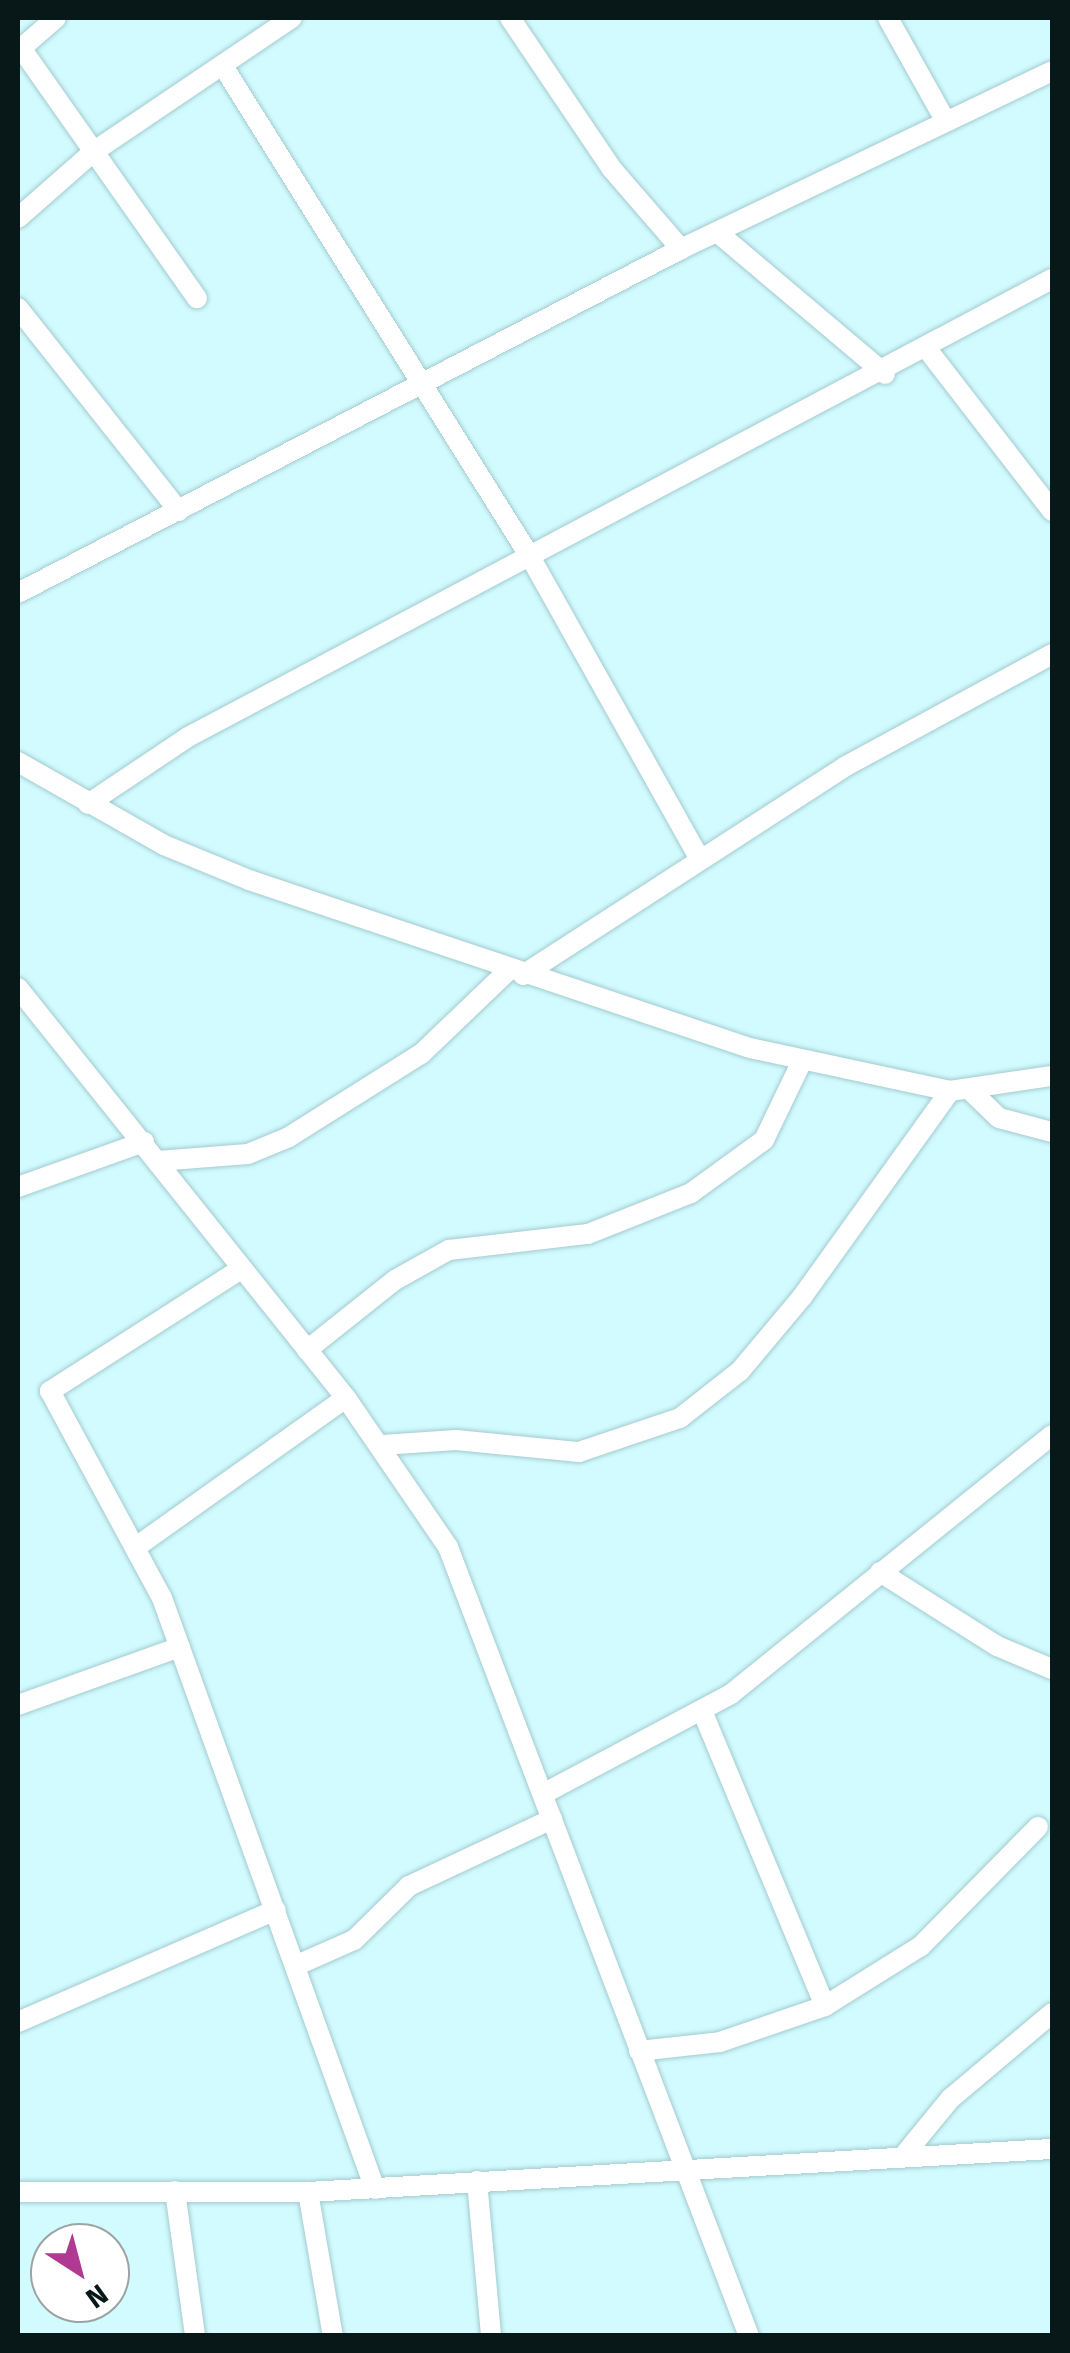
<!DOCTYPE html>
<style>
body{margin:0}
#map{position:relative;width:1070px;height:2353px;overflow:hidden;background:#d2fbff;font-family:"Fira Sans",sans-serif}
div>[style]{position:absolute}
.roads{filter:drop-shadow(0 0 2px #a3cbcf) drop-shadow(0 0 2px #a3cbcf)}
.street>*{height:20px;margin:-10px;padding:0 10px;transform-origin:10px;border-radius:10px;background:#fff}
span{translate:-50% -50%;white-space:nowrap;text-align:center;line-height:1.15;-webkit-text-stroke:10px #fff;paint-order:stroke}
.frame{position:absolute;inset:0;border:20px solid #081819;pointer-events:none}
.north{position:absolute;left:30px;top:2223px;width:100px;height:100px;box-sizing:border-box;background:#fff;border:2px solid #9ca3a3;border-radius:50%;rotate:144deg;font-size:28px;font-weight:700;line-height:40px;text-align:center;color:#081819}
.north::after{content:'';display:block;margin:auto;width:35px;height:45px;background:#b03a91;clip-path:polygon(50% 0,100% 100%,50% 72%,0 100%)}
</style>
<div id="map">
<div class="roads">
<div class="street">
<div style="left:510px;top:18px;width:182px;rotate:56deg"></div>
<div style="left:612px;top:169px;width:106px;rotate:49.2deg"></div>
<div style="left:888px;top:18px;width:115px;rotate:60.8deg"></div>
<div style="left:21px;top:48px;width:306px;rotate:54.9deg"></div>
<div style="left:18px;top:51px;width:50px;rotate:-41deg"></div>
<div style="left:223px;top:66px;width:583px;rotate:57.97deg"></div>
<div style="left:532px;top:560px;width:339px;rotate:60.7deg"></div>
<div style="left:18px;top:218px;width:100px;rotate:-41.3deg"></div>
<div style="left:93px;top:152px;width:240px;rotate:-34deg"></div>
<div style="left:717px;top:232px;width:220px;rotate:40.2deg"></div>
<div style="left:18px;top:308px;width:259px;rotate:51.6deg"></div>
<div style="left:927px;top:349px;width:205px;rotate:52.3deg"></div>
<div style="left:18px;top:593px;width:747px;rotate:-27.42deg"></div>
<div style="left:681px;top:249px;width:411px;rotate:-25.6deg"></div>
<div style="left:18px;top:762px;width:168px;rotate:29.6deg"></div>
<div style="left:164px;top:845px;width:92px;rotate:22.4deg"></div>
<div style="left:249px;top:880px;width:528px;rotate:18.54deg"></div>
<div style="left:750px;top:1048px;width:205px;rotate:12.1deg"></div>
<div style="left:950px;top:1091px;width:103px;rotate:-8.4deg"></div>
<div style="left:88px;top:804px;width:120px;rotate:-33.8deg"></div>
<div style="left:188px;top:737px;width:978px;rotate:-27.93deg"></div>
<div style="left:523px;top:975px;width:385px;rotate:-32.9deg"></div>
<div style="left:846px;top:766px;width:234px;rotate:-28.5deg"></div>
<div style="left:18px;top:988px;width:525px;rotate:51.34deg"></div>
<div style="left:346px;top:1398px;width:181px;rotate:55.6deg"></div>
<div style="left:448px;top:1547px;width:844px;rotate:69.12deg"></div>
<div style="left:972px;top:1092px;width:37px;rotate:44deg"></div>
<div style="left:999px;top:1118px;width:55px;rotate:14.8deg"></div>
<div style="left:158px;top:1161px;width:90px;rotate:-4.4deg"></div>
<div style="left:248px;top:1154px;width:44px;rotate:-22.5deg"></div>
<div style="left:289px;top:1137px;width:156px;rotate:-32.2deg"></div>
<div style="left:421px;top:1054px;width:122px;rotate:-43.7deg"></div>
<div style="left:18px;top:1187px;width:134px;rotate:-19.7deg"></div>
<div style="left:241px;top:1269px;width:227px;rotate:147.4deg"></div>
<div style="left:50px;top:1391px;width:235px;rotate:61.6deg"></div>
<div style="left:162px;top:1598px;width:628px;rotate:70.18deg"></div>
<div style="left:307px;top:1350px;width:112px;rotate:-38.5deg"></div>
<div style="left:395px;top:1280px;width:62px;rotate:-29.1deg"></div>
<div style="left:449px;top:1250px;width:140px;rotate:-6.6deg"></div>
<div style="left:588px;top:1234px;width:111px;rotate:-21.7deg"></div>
<div style="left:691px;top:1193px;width:90px;rotate:-36deg"></div>
<div style="left:764px;top:1140px;width:85px;rotate:-64.3deg"></div>
<div style="left:382px;top:1445px;width:74px;rotate:-3.9deg"></div>
<div style="left:456px;top:1440px;width:124px;rotate:5.6deg"></div>
<div style="left:579px;top:1452px;width:107px;rotate:-18.6deg"></div>
<div style="left:680px;top:1418px;width:76px;rotate:-38.1deg"></div>
<div style="left:740px;top:1371px;width:97px;rotate:-50deg"></div>
<div style="left:802px;top:1297px;width:254px;rotate:-54.3deg"></div>
<div style="left:136px;top:1547px;width:257px;rotate:-35.4deg"></div>
<div style="left:880px;top:1572px;width:138px;rotate:32.3deg"></div>
<div style="left:997px;top:1646px;width:60px;rotate:22.7deg"></div>
<div style="left:18px;top:1705px;width:172px;rotate:-19.7deg"></div>
<div style="left:703px;top:1713px;width:317px;rotate:67.4deg"></div>
<div style="left:543px;top:1794px;width:213px;rotate:-28deg"></div>
<div style="left:731px;top:1694px;width:412px;rotate:-38.9deg"></div>
<div style="left:295px;top:1966px;width:64px;rotate:-23.8deg"></div>
<div style="left:354px;top:1940px;width:77px;rotate:-44.5deg"></div>
<div style="left:409px;top:1886px;width:158px;rotate:-25.1deg"></div>
<div style="left:18px;top:2022px;width:281px;rotate:-23.5deg"></div>
<div style="left:639px;top:2051px;width:81px;rotate:-6.3deg"></div>
<div style="left:720px;top:2042px;width:111px;rotate:-18.9deg"></div>
<div style="left:825px;top:2006px;width:113px;rotate:-32deg"></div>
<div style="left:921px;top:1946px;width:167px;rotate:-45.5deg"></div>
<div style="left:905px;top:2154px;width:71px;rotate:-50.7deg"></div>
<div style="left:950px;top:2099px;width:133px;rotate:-40.1deg"></div>
<div style="left:477px;top:2181px;width:156px;rotate:84.8deg"></div>
<div style="left:175px;top:2191px;width:146px;rotate:82.1deg"></div>
<div style="left:18px;top:2192px;width:290px"></div>
<div style="left:308px;top:2192px;width:745px;rotate:-3.31deg"></div>
<div style="left:308px;top:2192px;width:146px;rotate:80.2deg"></div>
</div>
</div>
<div class="frame"></div>
<div class="north">N</div>
</div>
